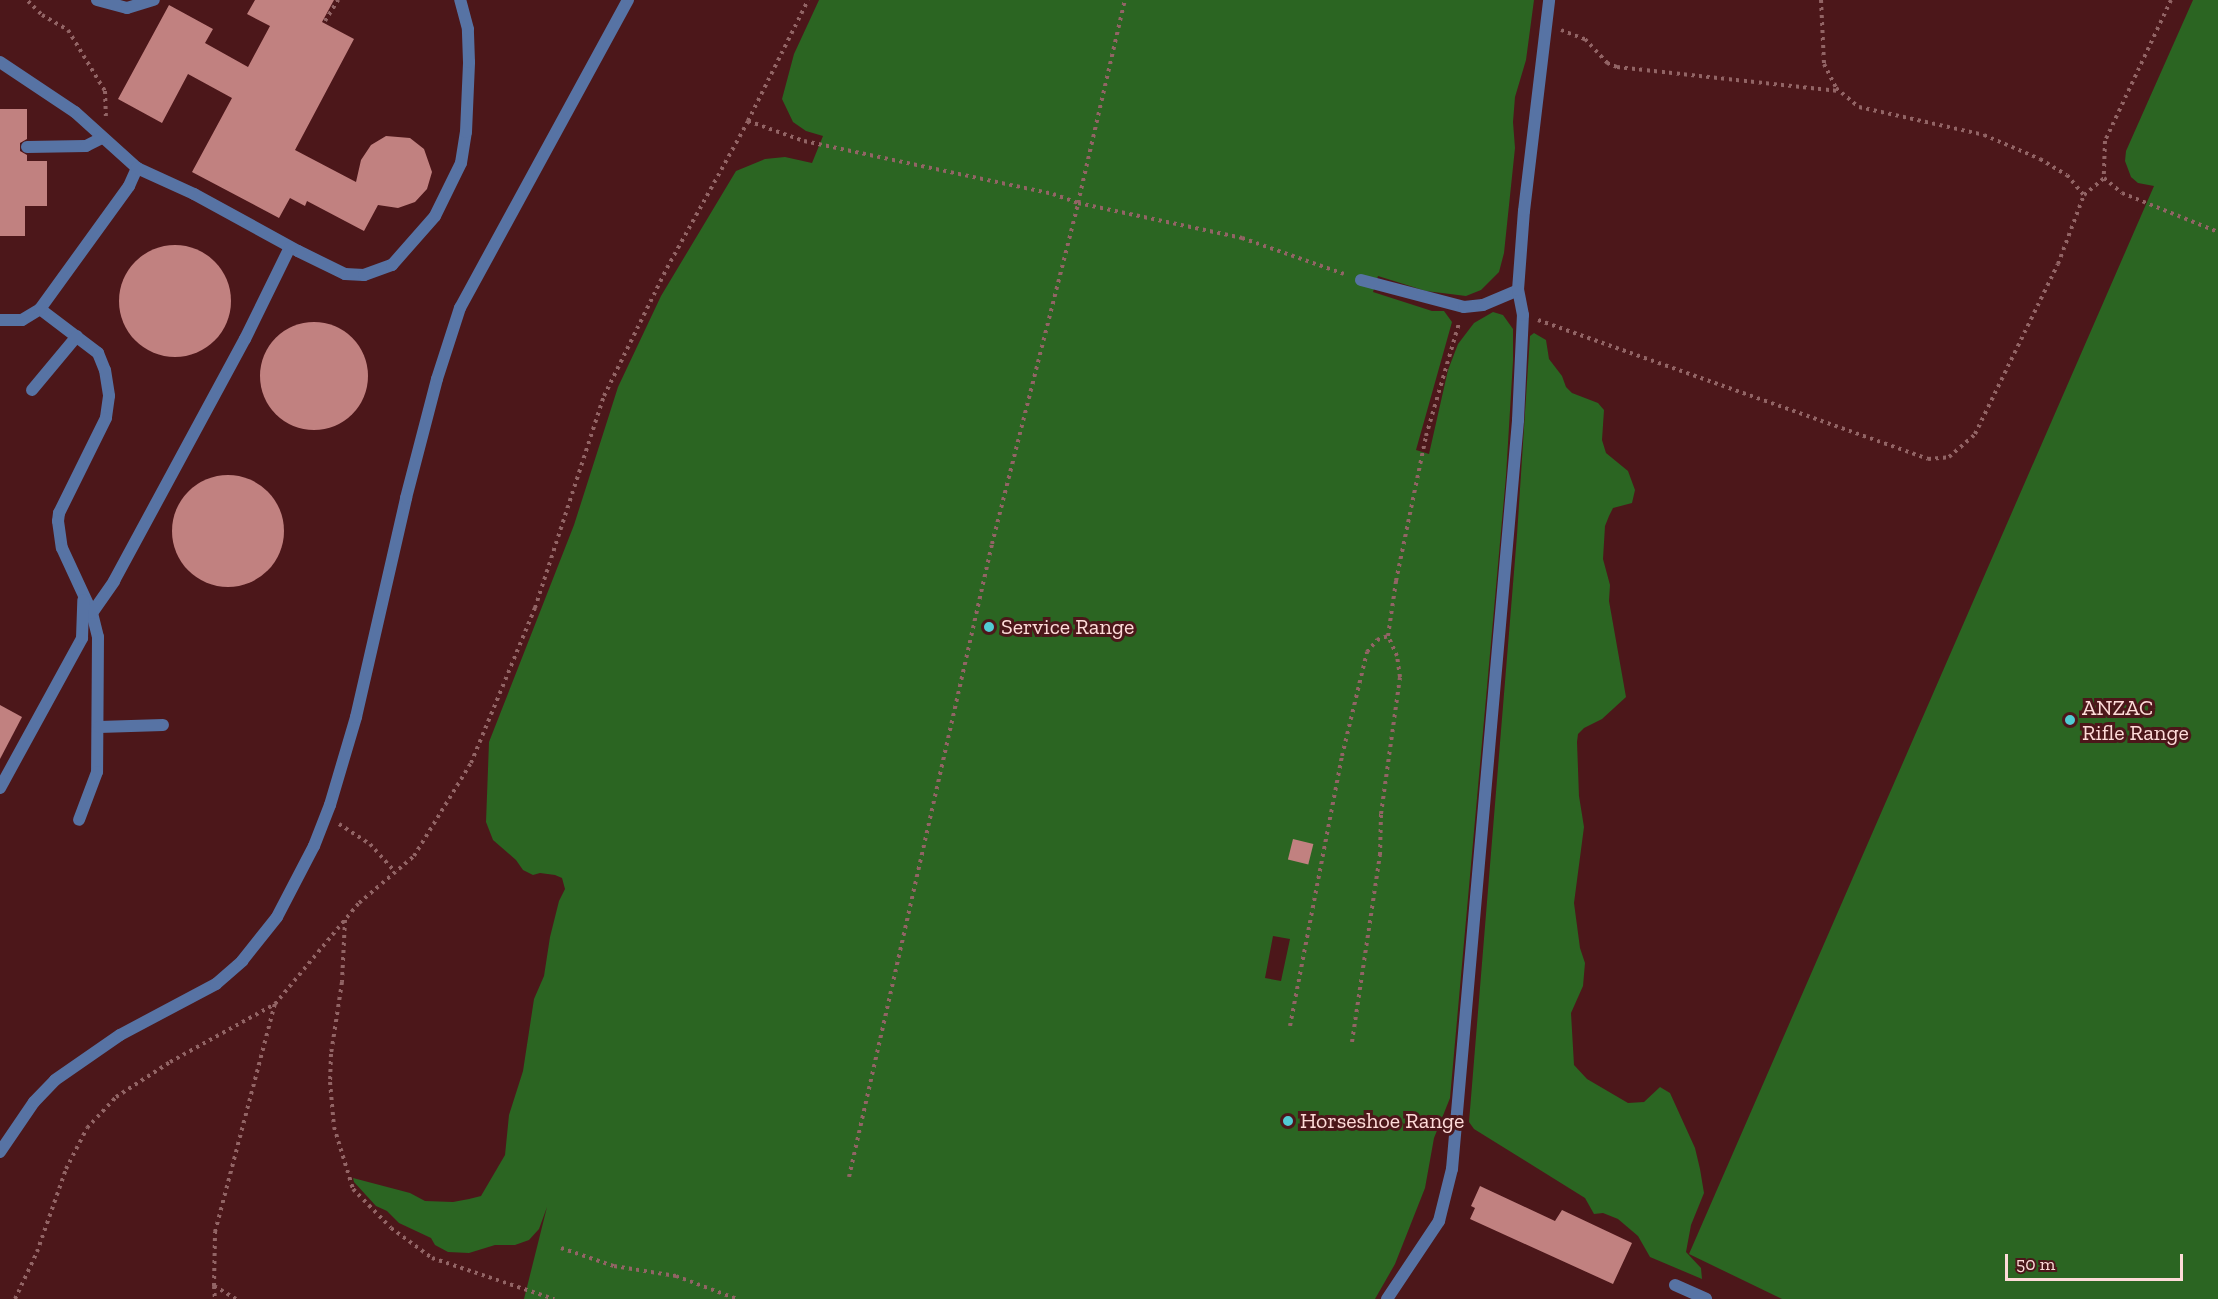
<!DOCTYPE html>
<style>
body{margin:0}
#map{position:relative;width:2218px;height:1299px;overflow:hidden;background:#4c171a;font-family:"Zilla Slab",serif}
div>[style]{position:absolute}
.green>*{inset:0;background:#2b6522}
.building>*{inset:0;background:#c18180;transform-origin:0 0}
.round{border-radius:50%}
.path>*{height:4px;margin-top:-2px;transform-origin:0;background:repeating-linear-gradient(90deg,#926465 0 3px,transparent 0 7.5px)}
.lane>*{height:12px;margin:-6px;padding:0 6px;transform-origin:6px;border-radius:6px;background:#5773a4}
.dots>*{width:16px;height:16px;translate:-50% -50%;box-sizing:border-box;border:3px solid #4c171a;border-radius:50%}
span{translate:-50% -50%;white-space:nowrap;text-align:center;line-height:1.15;-webkit-text-stroke:6px #4c171a;paint-order:stroke}
.poi-label{font-size:22px;color:#fedbd9}
.left{translate:0 -50%;text-align:left}
.scale{position:absolute;left:2005px;top:1254px;width:178px;height:27px;box-sizing:border-box;border:3px solid #fedbd9;border-top:0;padding-left:8px;font-size:18px;line-height:21px;white-space:nowrap;color:#fedbd9;-webkit-text-stroke:4px #4c171a;paint-order:stroke}
</style>
<div id="map">
<div class="green">
<div style="clip-path:polygon(evenodd,819px 0,1534px 0,1526px 60px,1515px 97px,1513px 122px,1515px 148px,1504px 253px,1499px 272px,1481px 290px,1466px 296px,1426px 291px,1378px 276px,1373px 292px,1432px 311px,1444px 311px,1452px 322px,1416px 450px,1429px 454px,1448px 370px,1458px 344px,1474px 323px,1493px 312px,1503px 315px,1513px 329px,1513px 361px,1506px 476px,1450px 1098px,1434px 1138px,1425px 1188px,1395px 1264px,1375px 1299px,524px 1299px,547px 1207px,539px 1229px,529px 1240px,515px 1245px,495px 1245px,469px 1253px,448px 1252px,435px 1245px,431px 1238px,399px 1223px,387px 1211px,376px 1206px,354px 1182px,353px 1178px,410px 1193px,425px 1201px,453px 1202px,469px 1199px,481px 1196px,505px 1155px,509px 1115px,523px 1071px,534px 999px,544px 976px,550px 937px,559px 901px,565px 889px,562px 878px,555px 875px,540px 873px,533px 875px,523px 870px,516px 860px,493px 840px,486px 822px,489px 742px,574px 525px,618px 387px,661px 296px,736px 171px,765px 159px,785px 157px,812px 163px,823px 136px,806px 131px,793px 122px,782px 99px,794px 54px,819px 0,1273px 936px,1290px 939px,1281px 981px,1265px 978px,1273px 936px)"></div>
<div style="clip-path:polygon(2193px 0,2218px 0,2218px 1299px,1782px 1299px,1689px 1254px,2154px 186px,2138px 183px,2131px 177px,2125px 161px,2126px 151px)"></div>
<div style="clip-path:polygon(1534px 333px,1546px 340px,1549px 359px,1562px 376px,1566px 387px,1572px 393px,1598px 403px,1604px 410px,1602px 440px,1606px 453px,1628px 471px,1635px 490px,1632px 503px,1613px 508px,1609px 516px,1605px 526px,1603px 559px,1610px 585px,1609px 601px,1626px 697px,1602px 719px,1584px 728px,1578px 734px,1577px 742px,1579px 796px,1584px 827px,1574px 903px,1580px 948px,1585px 963px,1583px 986px,1571px 1013px,1574px 1065px,1587px 1079px,1628px 1103px,1644px 1102px,1660px 1087px,1670px 1093px,1695px 1148px,1700px 1169px,1704px 1193px,1691px 1225px,1686px 1252px,1701px 1268px,1702px 1279px,1650px 1257px,1638px 1236px,1618px 1219px,1603px 1213px,1594px 1214px,1585px 1198px,1474px 1129px,1469px 1122px,1517px 535px,1530px 336px)"></div>
</div>
<div class="building">
<div style="clip-path:polygon(255px 0,334px 0,322px 22px,354px 39px,295px 150px,356px 182px,361px 160px,371px 145px,386px 136px,410px 138px,424px 149px,432px 172px,427px 189px,415px 202px,398px 208px,378px 205px,364px 231px,307px 201px,305px 206px,290px 198px,279px 218px,192px 172px,232px 98px,188px 74px,162px 123px,118px 99px,169px 5px,213px 29px,205px 43px,248px 67px,270px 26px,247px 14px)"></div>
<div style="clip-path:polygon(0 109px,27px 109px,27px 139px,20px 143px,20px 151px,27px 155px,27px 161px,47px 161px,47px 206px,25px 206px,25px 236px,0 236px)"></div>
<div class="round" style="left:119px;top:245px;width:112px;height:112px"></div>
<div class="round" style="left:260px;top:322px;width:108px;height:108px"></div>
<div class="round" style="left:172px;top:475px;width:112px;height:112px"></div>
<div style="clip-path:polygon(0 705px,22px 717px,0 759px)"></div>
<div style="left:1293px;top:839px;width:21px;height:21px;rotate:14deg"></div>
<div style="clip-path:polygon(1480px 1186px,1555px 1221px,1562px 1210px,1632px 1243px,1613px 1284px,1470px 1219px,1475px 1208px,1471px 1206px)"></div>
</div>
<div class="path">
<div style="left:1821px;top:0;width:64px;rotate:87.3deg"></div>
<div style="left:1824px;top:64px;width:27px;rotate:63deg"></div>
<div style="left:1836px;top:88px;width:30px;rotate:40deg"></div>
<div style="left:1859px;top:107px;width:128px;rotate:12.6deg"></div>
<div style="left:1984px;top:135px;width:61px;rotate:23.2deg"></div>
<div style="left:2040px;top:159px;width:31px;rotate:31deg"></div>
<div style="left:2067px;top:175px;width:26px;rotate:50deg"></div>
<div style="left:2171px;top:0;width:156px;rotate:115.1deg"></div>
<div style="left:2105px;top:141px;width:37px;rotate:92deg"></div>
<div style="left:2104px;top:178px;width:23px;rotate:40deg"></div>
<div style="left:2122px;top:193px;width:104px;rotate:22.1deg"></div>
<div style="left:28px;top:1px;width:20px;rotate:45deg"></div>
<div style="left:42px;top:15px;width:30px;rotate:30deg"></div>
<div style="left:68px;top:30px;width:71px;rotate:58.8deg"></div>
<div style="left:105px;top:91px;width:25px;rotate:88deg"></div>
<div style="left:325px;top:21px;width:25px;rotate:-58deg"></div>
<div style="left:1561px;top:30px;width:26px;rotate:21deg"></div>
<div style="left:1585px;top:39px;width:33px;rotate:47deg"></div>
<div style="left:1607px;top:63px;width:11px;rotate:22deg"></div>
<div style="left:1617px;top:67px;width:223px;rotate:6.2deg"></div>
<div style="left:748px;top:121px;width:135px;rotate:-63.6deg"></div>
<div style="left:1538px;top:320px;width:414px;rotate:19.6deg"></div>
<div style="left:1928px;top:459px;width:21px;rotate:-5deg"></div>
<div style="left:1949px;top:457px;width:35px;rotate:-41deg"></div>
<div style="left:1975px;top:434px;width:189px;rotate:-64deg"></div>
<div style="left:2058px;top:264px;width:74px;rotate:-69.4deg"></div>
<div style="left:2084px;top:195px;width:26px;rotate:-40deg"></div>
<div style="left:339px;top:824px;width:37px;rotate:33deg"></div>
<div style="left:370px;top:844px;width:38px;rotate:48deg"></div>
<div style="left:345px;top:920px;width:62px;rotate:92.8deg"></div>
<div style="left:342px;top:982px;width:73px;rotate:98.7deg"></div>
<div style="left:331px;top:1054px;width:28px;rotate:92deg"></div>
<div style="left:330px;top:1082px;width:45px;rotate:84.9deg"></div>
<div style="left:334px;top:1127px;width:65px;rotate:73deg"></div>
<div style="left:353px;top:1189px;width:54px;rotate:45.7deg"></div>
<div style="left:391px;top:1228px;width:51px;rotate:36.2deg"></div>
<div style="left:432px;top:1258px;width:129px;rotate:18.6deg"></div>
<div style="left:1290px;top:1026px;width:275px;rotate:-79.1deg"></div>
<div style="left:1342px;top:756px;width:107px;rotate:-76.5deg"></div>
<div style="left:1367px;top:652px;width:16px;rotate:-50deg"></div>
<div style="left:1377px;top:640px;width:12px;rotate:-20deg"></div>
<div style="left:1388px;top:636px;width:56px;rotate:-81.7deg"></div>
<div style="left:1396px;top:581px;width:148px;rotate:-78.3deg"></div>
<div style="left:1426px;top:436px;width:118px;rotate:-73.7deg"></div>
<div style="left:1352px;top:1042px;width:189px;rotate:-81.5deg"></div>
<div style="left:1380px;top:855px;width:41px;rotate:-88.6deg"></div>
<div style="left:1381px;top:814px;width:138px;rotate:-82.1deg"></div>
<div style="left:1400px;top:677px;width:21px;rotate:-98deg"></div>
<div style="left:1397px;top:656px;width:22px;rotate:-114deg"></div>
<div style="left:849px;top:1177px;width:649px;rotate:-77.27deg"></div>
<div style="left:992px;top:544px;width:352px;rotate:-75.8deg"></div>
<div style="left:1078px;top:203px;width:168px;rotate:12deg"></div>
<div style="left:1242px;top:238px;width:108px;rotate:19.4deg"></div>
<div style="left:561px;top:1248px;width:56px;rotate:18.8deg"></div>
<div style="left:614px;top:1266px;width:63px;rotate:9.2deg"></div>
<div style="left:676px;top:1276px;width:65px;rotate:20.7deg"></div>
<div style="left:214px;top:1286px;width:13px;rotate:86deg"></div>
<div style="left:15px;top:1299px;width:52px;rotate:-64.9deg"></div>
<div style="left:37px;top:1252px;width:88px;rotate:-70.7deg"></div>
<div style="left:66px;top:1169px;width:46px;rotate:-62.9deg"></div>
<div style="left:87px;top:1128px;width:42px;rotate:-46.9deg"></div>
<div style="left:116px;top:1097px;width:64px;rotate:-32.9deg"></div>
<div style="left:170px;top:1062px;width:120px;rotate:-28.9deg"></div>
<div style="left:236px;top:1299px;width:26px;rotate:-149deg"></div>
<div style="left:214px;top:1286px;width:54px;rotate:-88.9deg"></div>
<div style="left:215px;top:1232px;width:236px;rotate:-75.3deg"></div>
<div style="left:275px;top:1004px;width:131px;rotate:-50.3deg"></div>
<div style="left:359px;top:903px;width:72px;rotate:-40.5deg"></div>
<div style="left:414px;top:856px;width:109px;rotate:-58.5deg"></div>
<div style="left:471px;top:763px;width:168px;rotate:-67.6deg"></div>
<div style="left:535px;top:608px;width:223px;rotate:-72deg"></div>
<div style="left:604px;top:396px;width:143px;rotate:-63.8deg"></div>
<div style="left:667px;top:268px;width:168px;rotate:-61.1deg"></div>
<div style="left:748px;top:121px;width:59px;rotate:19.7deg"></div>
<div style="left:804px;top:141px;width:255px;rotate:12deg"></div>
<div style="left:1053px;top:194px;width:27px;rotate:20deg"></div>
<div style="left:1078px;top:203px;width:208px;rotate:-77deg"></div>
</div>
<div class="lane">
<div style="left:97px;top:0;width:31px;rotate:15deg"></div>
<div style="left:127px;top:8px;width:28px;rotate:-17deg"></div>
<div style="left:0;top:62px;width:90px;rotate:33.7deg"></div>
<div style="left:75px;top:112px;width:84px;rotate:42.1deg"></div>
<div style="left:27px;top:147px;width:59px;rotate:-1deg"></div>
<div style="left:86px;top:146px;width:18px;rotate:-27deg"></div>
<div style="left:1361px;top:280px;width:106px;rotate:14.7deg"></div>
<div style="left:1464px;top:307px;width:19px;rotate:-6deg"></div>
<div style="left:1483px;top:305px;width:38px;rotate:-23deg"></div>
<div style="left:40px;top:309px;width:73px;rotate:37.2deg"></div>
<div style="left:98px;top:353px;width:18px;rotate:68deg"></div>
<div style="left:105px;top:370px;width:26px;rotate:81deg"></div>
<div style="left:109px;top:396px;width:22px;rotate:98deg"></div>
<div style="left:106px;top:418px;width:106px;rotate:116.3deg"></div>
<div style="left:59px;top:513px;width:8px;rotate:97deg"></div>
<div style="left:58px;top:521px;width:27px;rotate:82deg"></div>
<div style="left:62px;top:548px;width:72px;rotate:65.2deg"></div>
<div style="left:92px;top:613px;width:25px;rotate:76deg"></div>
<div style="left:98px;top:637px;width:135px;rotate:90.4deg"></div>
<div style="left:97px;top:772px;width:51px;rotate:110.6deg"></div>
<div style="left:0;top:320px;width:22px"></div>
<div style="left:22px;top:320px;width:21px;rotate:-31deg"></div>
<div style="left:40px;top:309px;width:152px;rotate:-54.1deg"></div>
<div style="left:129px;top:186px;width:20px;rotate:-66deg"></div>
<div style="left:137px;top:168px;width:63px;rotate:24.5deg"></div>
<div style="left:194px;top:194px;width:119px;rotate:28.7deg"></div>
<div style="left:298px;top:251px;width:52px;rotate:26.1deg"></div>
<div style="left:345px;top:274px;width:19px;rotate:3deg"></div>
<div style="left:364px;top:275px;width:30px;rotate:-20deg"></div>
<div style="left:392px;top:265px;width:65px;rotate:-48.7deg"></div>
<div style="left:435px;top:216px;width:59px;rotate:-63.9deg"></div>
<div style="left:461px;top:163px;width:31px;rotate:-81deg"></div>
<div style="left:466px;top:132px;width:70px;rotate:-87.5deg"></div>
<div style="left:469px;top:62px;width:33px;rotate:-92deg"></div>
<div style="left:468px;top:29px;width:30px;rotate:-105deg"></div>
<div style="left:32px;top:390px;width:70px;rotate:-50.2deg"></div>
<div style="left:92px;top:613px;width:39px;rotate:-55deg"></div>
<div style="left:114px;top:581px;width:275px;rotate:-61.6deg"></div>
<div style="left:245px;top:339px;width:102px;rotate:-63.9deg"></div>
<div style="left:99px;top:727px;width:64px;rotate:-1.8deg"></div>
<div style="left:0;top:788px;width:171px;rotate:-61.3deg"></div>
<div style="left:82px;top:638px;width:38px;rotate:-88deg"></div>
<div style="left:0;top:1152px;width:60px;rotate:-55.8deg"></div>
<div style="left:34px;top:1102px;width:30px;rotate:-46deg"></div>
<div style="left:55px;top:1080px;width:79px;rotate:-34.7deg"></div>
<div style="left:120px;top:1035px;width:109px;rotate:-28deg"></div>
<div style="left:216px;top:984px;width:35px;rotate:-41deg"></div>
<div style="left:242px;top:961px;width:56px;rotate:-51.5deg"></div>
<div style="left:277px;top:917px;width:80px;rotate:-62.5deg"></div>
<div style="left:314px;top:846px;width:44px;rotate:-68.7deg"></div>
<div style="left:330px;top:805px;width:92px;rotate:-73.5deg"></div>
<div style="left:356px;top:717px;width:225px;rotate:-77.1deg"></div>
<div style="left:406px;top:498px;width:123px;rotate:-75.4deg"></div>
<div style="left:437px;top:379px;width:75px;rotate:-72.1deg"></div>
<div style="left:460px;top:308px;width:351px;rotate:-61.4deg"></div>
<div style="left:1675px;top:1285px;width:34px;rotate:24deg"></div>
<div style="left:1387px;top:1299px;width:94px;rotate:-56.3deg"></div>
<div style="left:1439px;top:1221px;width:54px;rotate:-76deg"></div>
<div style="left:1452px;top:1169px;width:752px;rotate:-84.96deg"></div>
<div style="left:1518px;top:420px;width:105px;rotate:-87.3deg"></div>
<div style="left:1523px;top:315px;width:25px;rotate:-101deg"></div>
<div style="left:1518px;top:290px;width:79px;rotate:-85.7deg"></div>
<div style="left:1524px;top:211px;width:212px;rotate:-83.2deg"></div>
</div>
<div class="dots">
<div style="left:989px;top:627px;background:#51ccd4"></div>
<div style="left:2070px;top:720px;background:#51ccd4"></div>
<div style="left:1288px;top:1121px;background:#51ccd4"></div>
</div>
<div class="poi-label">
<span class="left" style="left:1001px;top:627px">Service Range</span>
<span class="left" style="left:2082px;top:720px">ANZAC<br>Rifle Range</span>
<span class="left" style="left:1300px;top:1121px">Horseshoe Range</span>
</div>
<div class="scale">50 m</div>
</div>
